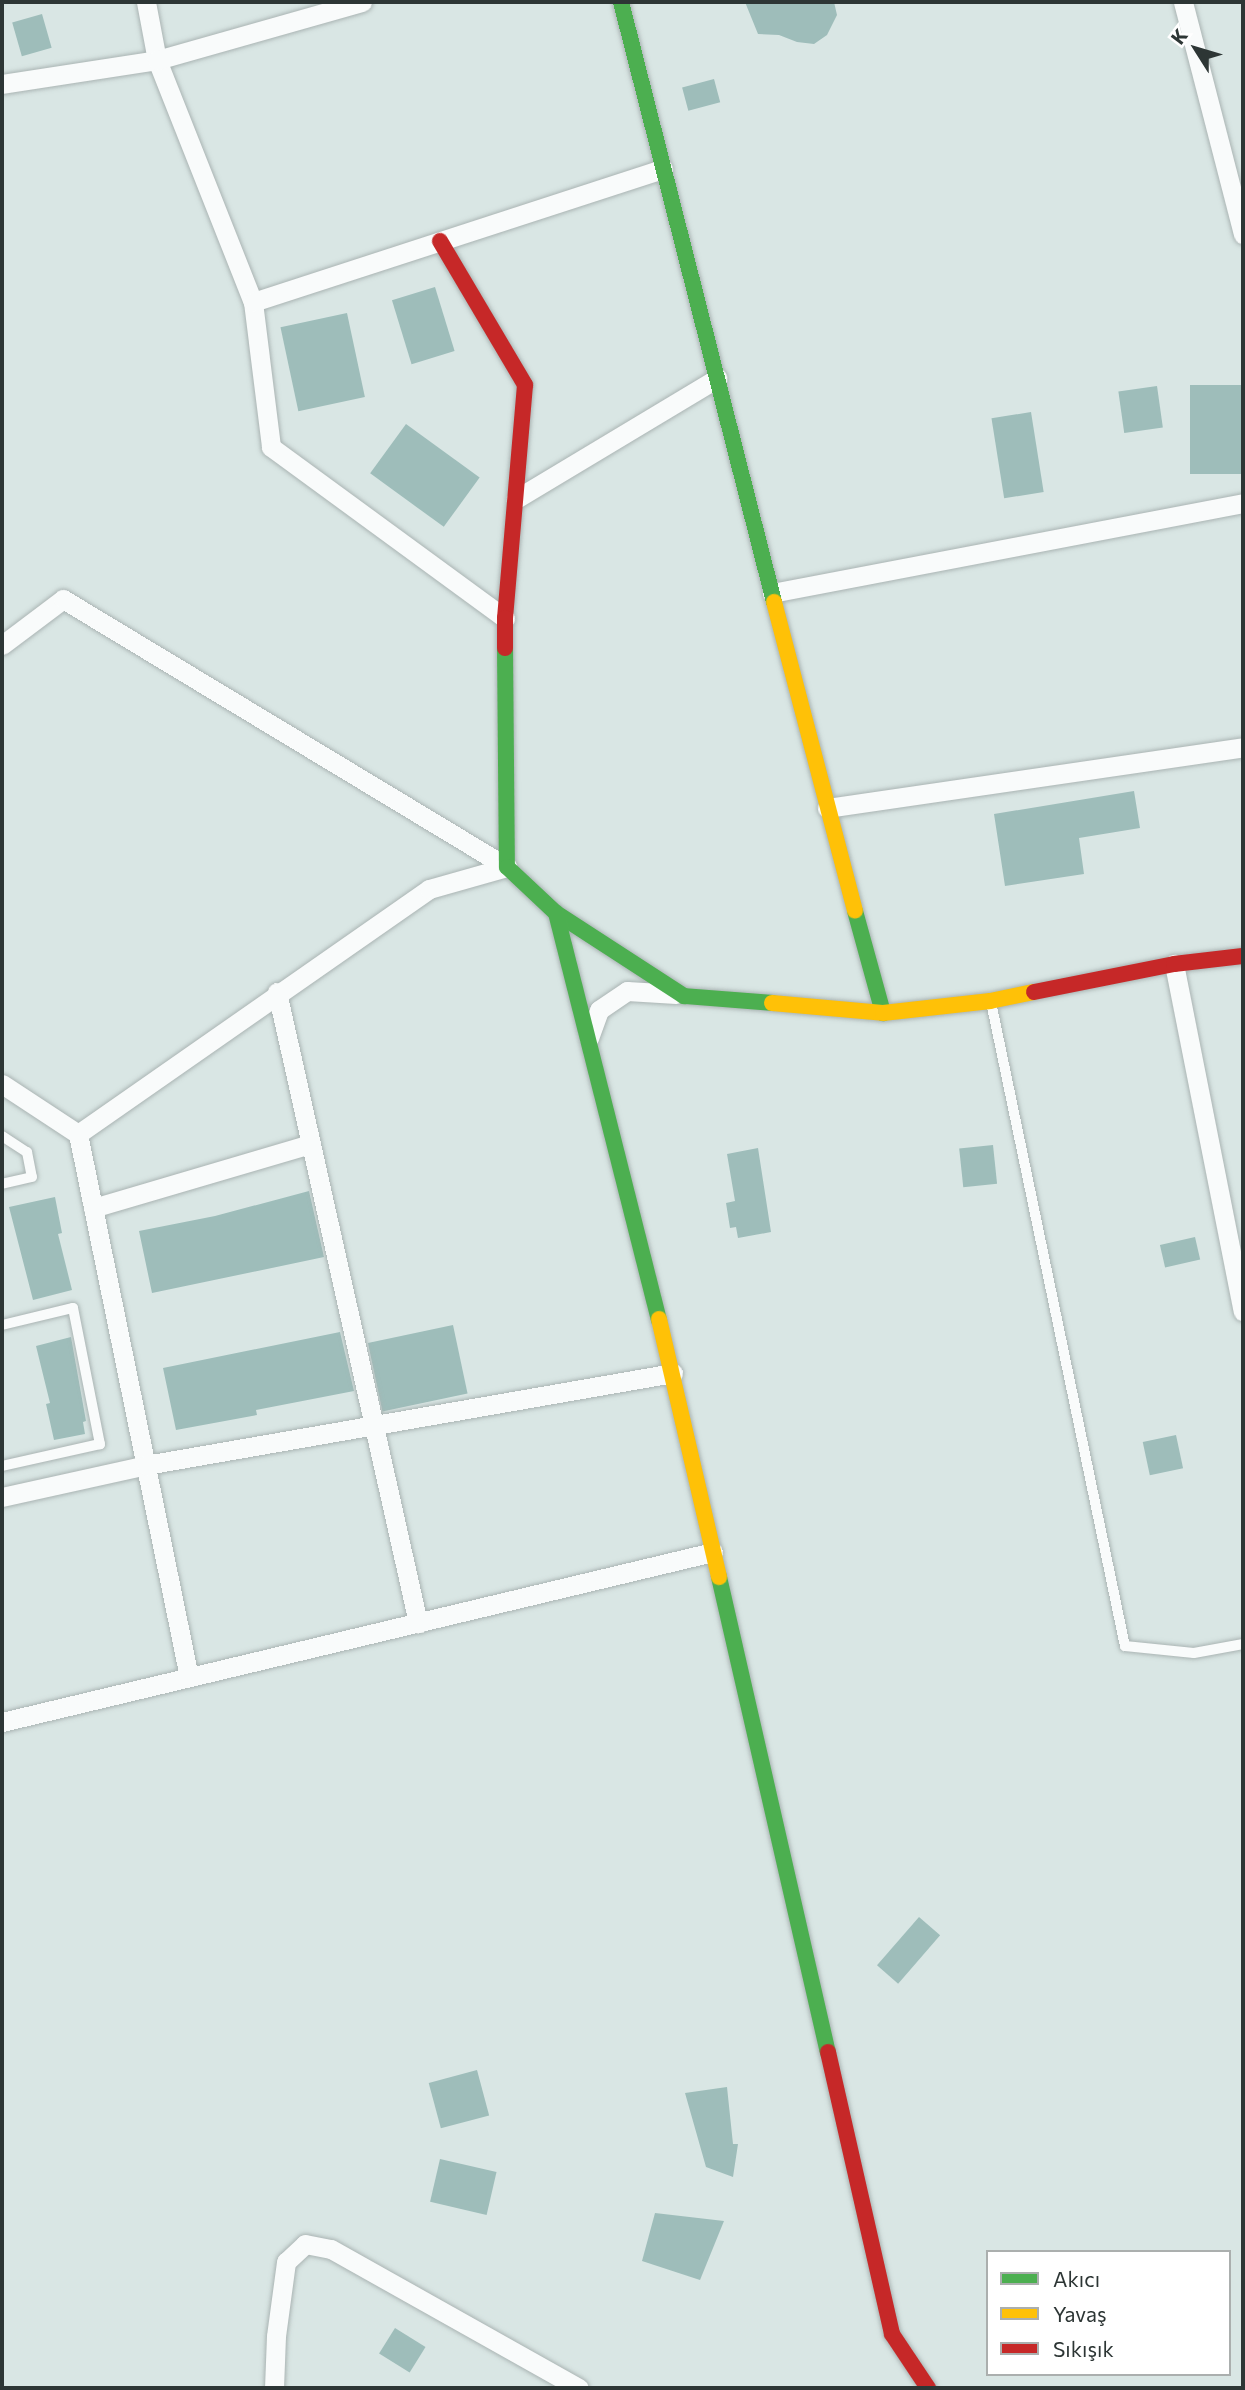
<!DOCTYPE html>
<meta charset="utf-8">
<style>
body{margin:0}
#map{position:relative;width:1245px;height:2390px;overflow:hidden;background:#d9e6e4;font-family:Commissioner,sans-serif}
div>[style]{position:absolute}
.building>*{inset:0;background:#9ebdba;transform-origin:0 0}
.roads{filter:drop-shadow(0 0 2px #aab4b3) drop-shadow(0 0 2px #aab4b3)}
.lane>*{height:10px;margin:-5px;padding:0 5px;transform-origin:5px;border-radius:5px;background:#f9fbfb}
.street>*{height:19px;margin:-9.5px;padding:0 9.5px;transform-origin:9.5px;border-radius:9.5px;background:#f9fbfb}
.fast>*{height:16px;margin:-8px;padding:0 8px;transform-origin:8px;border-radius:8px;background:#4caf50}
.slow>*{height:16px;margin:-8px;padding:0 8px;transform-origin:8px;border-radius:8px;background:#ffc107}
.jam>*{height:16px;margin:-8px;padding:0 8px;transform-origin:8px;border-radius:8px;background:#c62828}
span{translate:-50% -50%;white-space:nowrap;text-align:center;line-height:1.15;-webkit-text-stroke:5px #fff;paint-order:stroke}
.frame{position:absolute;inset:0;border:4px solid #2d3635;pointer-events:none}
.legend{position:absolute;left:986px;top:2250px;width:245px;height:126px;box-sizing:border-box;background:#fff;border:2px solid #abafae;margin:0;padding:9px 12px;list-style:none;font-size:21px;color:#2d3635}
.legend li{display:flex;align-items:center;gap:14px;height:35px}
.legend b{width:35px;border:2px solid #abafae}
.north{position:absolute;left:1161px;top:14px;width:70px;height:70px;-webkit-text-stroke:5px #fff;paint-order:stroke;rotate:307deg;font-size:19px;font-weight:700;line-height:28px;text-align:center;color:#2d3635}
.north::after{content:'';display:block;margin:auto;width:24px;height:32px;background:#2d3635;clip-path:polygon(50% 0,100% 100%,50% 72%,0 100%)}
</style>
<div id="map">
<div class="building">
<div style="clip-path:polygon(745px 2px,834px 2px,837px 15px,827px 35px,814px 44px,797px 42px,779px 35px,758px 34px)"></div>
<div style="left:42px;top:14px;width:35px;height:31px;rotate:74deg"></div>
<div style="left:714px;top:79px;width:24px;height:33px;rotate:75deg"></div>
<div style="left:435px;top:287px;width:67px;height:45px;rotate:73deg"></div>
<div style="left:347px;top:313px;width:86px;height:68px;rotate:78deg"></div>
<div style="left:1243px;top:385px;width:89px;height:53px;rotate:90deg"></div>
<div style="left:1157px;top:386px;width:42px;height:39px;rotate:82deg"></div>
<div style="left:1031px;top:412px;width:81px;height:40px;rotate:81deg"></div>
<div style="left:406px;top:424px;width:91px;height:61px;rotate:36deg"></div>
<div style="clip-path:polygon(1134px 791px,1140px 828px,1079px 838px,1084px 874px,1005px 886px,994px 814px)"></div>
<div style="left:993px;top:1145px;width:39px;height:34px;rotate:84deg"></div>
<div style="clip-path:polygon(758px 1148px,771px 1232px,738px 1238px,736px 1227px,730px 1228px,726px 1203px,735px 1201px,727px 1154px)"></div>
<div style="clip-path:polygon(309px 1191px,324px 1257px,152px 1293px,139px 1231px,215px 1216px)"></div>
<div style="clip-path:polygon(55px 1197px,62px 1233px,58px 1234px,72px 1290px,33px 1300px,9px 1207px)"></div>
<div style="left:1195px;top:1237px;width:23px;height:36px;rotate:77deg"></div>
<div style="left:453px;top:1325px;width:70px;height:87px;rotate:78deg"></div>
<div style="clip-path:polygon(340px 1332px,354px 1391px,256px 1410px,257px 1415px,176px 1430px,163px 1368px)"></div>
<div style="clip-path:polygon(71px 1337px,86px 1421px,83px 1422px,85px 1434px,54px 1440px,46px 1404px,50px 1403px,36px 1346px)"></div>
<div style="left:1176px;top:1435px;width:34px;height:34px;rotate:78deg"></div>
<div style="left:919px;top:1917px;width:28px;height:64px;rotate:41deg"></div>
<div style="left:477px;top:2070px;width:47px;height:50px;rotate:75deg"></div>
<div style="clip-path:polygon(727px 2087px,733px 2144px,738px 2144px,733px 2177px,706px 2167px,685px 2093px)"></div>
<div style="left:440px;top:2159px;width:58px;height:44px;rotate:13deg"></div>
<div style="clip-path:polygon(655px 2213px,724px 2221px,700px 2280px,642px 2261px)"></div>
<div style="left:395px;top:2328px;width:36px;height:30px;rotate:32deg"></div>
</div>
<div class="roads">
<div class="lane">
<div style="left:991px;top:1002px;width:658px;rotate:78.25deg"></div>
<div style="left:1125px;top:1646px;width:69px;rotate:5.8deg"></div>
<div style="left:1194px;top:1653px;width:50px;rotate:-10.4deg"></div>
<div style="left:2px;top:1136px;width:30px;rotate:33deg"></div>
<div style="left:27px;top:1152px;width:25px;rotate:79deg"></div>
<div style="left:32px;top:1177px;width:31px;rotate:167deg"></div>
<div style="left:2px;top:1325px;width:73px;rotate:-13.5deg"></div>
<div style="left:73px;top:1308px;width:139px;rotate:78.8deg"></div>
<div style="left:100px;top:1444px;width:100px;rotate:167.3deg"></div>
</div>
<div class="street">
<div style="left:146px;top:2px;width:59px;rotate:79.3deg"></div>
<div style="left:157px;top:60px;width:260px;rotate:68.4deg"></div>
<div style="left:253px;top:302px;width:146px;rotate:82.9deg"></div>
<div style="left:271px;top:447px;width:290px;rotate:36.2deg"></div>
<div style="left:1183px;top:2px;width:240px;rotate:75.5deg"></div>
<div style="left:2px;top:84px;width:157px;rotate:-8.8deg"></div>
<div style="left:157px;top:60px;width:213px;rotate:-15.8deg"></div>
<div style="left:253px;top:302px;width:431px;rotate:-18deg"></div>
<div style="left:516px;top:499px;width:235px;rotate:-31deg"></div>
<div style="left:772px;top:593px;width:480px;rotate:-10.8deg"></div>
<div style="left:2px;top:645px;width:76px;rotate:-37deg"></div>
<div style="left:63px;top:599px;width:519px;rotate:31.12deg"></div>
<div style="left:827px;top:808px;width:420px;rotate:-8.3deg"></div>
<div style="left:1174px;top:964px;width:354px;rotate:78.8deg"></div>
<div style="left:277px;top:992px;width:647px;rotate:77.4deg"></div>
<div style="left:589px;top:1038px;width:30px;rotate:-70deg"></div>
<div style="left:599px;top:1010px;width:34px;rotate:-34deg"></div>
<div style="left:627px;top:991px;width:49px;rotate:3.5deg"></div>
<div style="left:2px;top:1084px;width:91px;rotate:33.3deg"></div>
<div style="left:78px;top:1134px;width:554px;rotate:78.45deg"></div>
<div style="left:78px;top:1134px;width:428px;rotate:-34.9deg"></div>
<div style="left:429px;top:889px;width:81px;rotate:-15.8deg"></div>
<div style="left:93px;top:1208px;width:226px;rotate:-16.4deg"></div>
<div style="left:2px;top:1497px;width:148px;rotate:-12.5deg"></div>
<div style="left:146px;top:1465px;width:535px;rotate:-9.9deg"></div>
<div style="left:2px;top:1722px;width:731px;rotate:-13.45deg"></div>
<div style="left:274px;top:2388px;width:52px;rotate:-87.8deg"></div>
<div style="left:276px;top:2336px;width:75px;rotate:-82.3deg"></div>
<div style="left:286px;top:2262px;width:26px;rotate:-43deg"></div>
<div style="left:305px;top:2244px;width:26px;rotate:11deg"></div>
<div style="left:331px;top:2249px;width:284px;rotate:29.3deg"></div>
</div>
<div class="fast">
<div style="left:621px;top:2px;width:619px;rotate:75.69deg"></div>
<div style="left:505px;top:648px;width:219px;rotate:89.5deg"></div>
<div style="left:507px;top:867px;width:67px;rotate:43.2deg"></div>
<div style="left:556px;top:913px;width:153px;rotate:33deg"></div>
<div style="left:684px;top:996px;width:88px;rotate:4.5deg"></div>
<div style="left:855px;top:911px;width:106px;rotate:74.6deg"></div>
<div style="left:556px;top:913px;width:419px;rotate:75.8deg"></div>
<div style="left:719px;top:1577px;width:487px;rotate:77.1deg"></div>
</div>
<div class="slow">
<div style="left:774px;top:602px;width:319px;rotate:75.3deg"></div>
<div style="left:772px;top:1003px;width:111px;rotate:5.1deg"></div>
<div style="left:883px;top:1013px;width:108px;rotate:-6.4deg"></div>
<div style="left:990px;top:1001px;width:45px;rotate:-11.6deg"></div>
<div style="left:659px;top:1319px;width:265px;rotate:76.9deg"></div>
</div>
<div class="jam">
<div style="left:440px;top:241px;width:167px;rotate:59.4deg"></div>
<div style="left:525px;top:385px;width:234px;rotate:94.9deg"></div>
<div style="left:505px;top:618px;width:30px;rotate:90deg"></div>
<div style="left:1034px;top:992px;width:143px;rotate:-11.3deg"></div>
<div style="left:1174px;top:964px;width:69px;rotate:-6.6deg"></div>
<div style="left:828px;top:2052px;width:289px;rotate:77.2deg"></div>
<div style="left:892px;top:2334px;width:65px;rotate:56.3deg"></div>
</div>
</div>
<div class="frame"></div>
<ul class="legend">
<li><b style="height:9px;background:#4caf50"></b>Akıcı</li>
<li><b style="height:9px;background:#ffc107"></b>Yavaş</li>
<li><b style="height:9px;background:#c62828"></b>Sıkışık</li>
</ul>
<div class="north">K</div>
</div>
